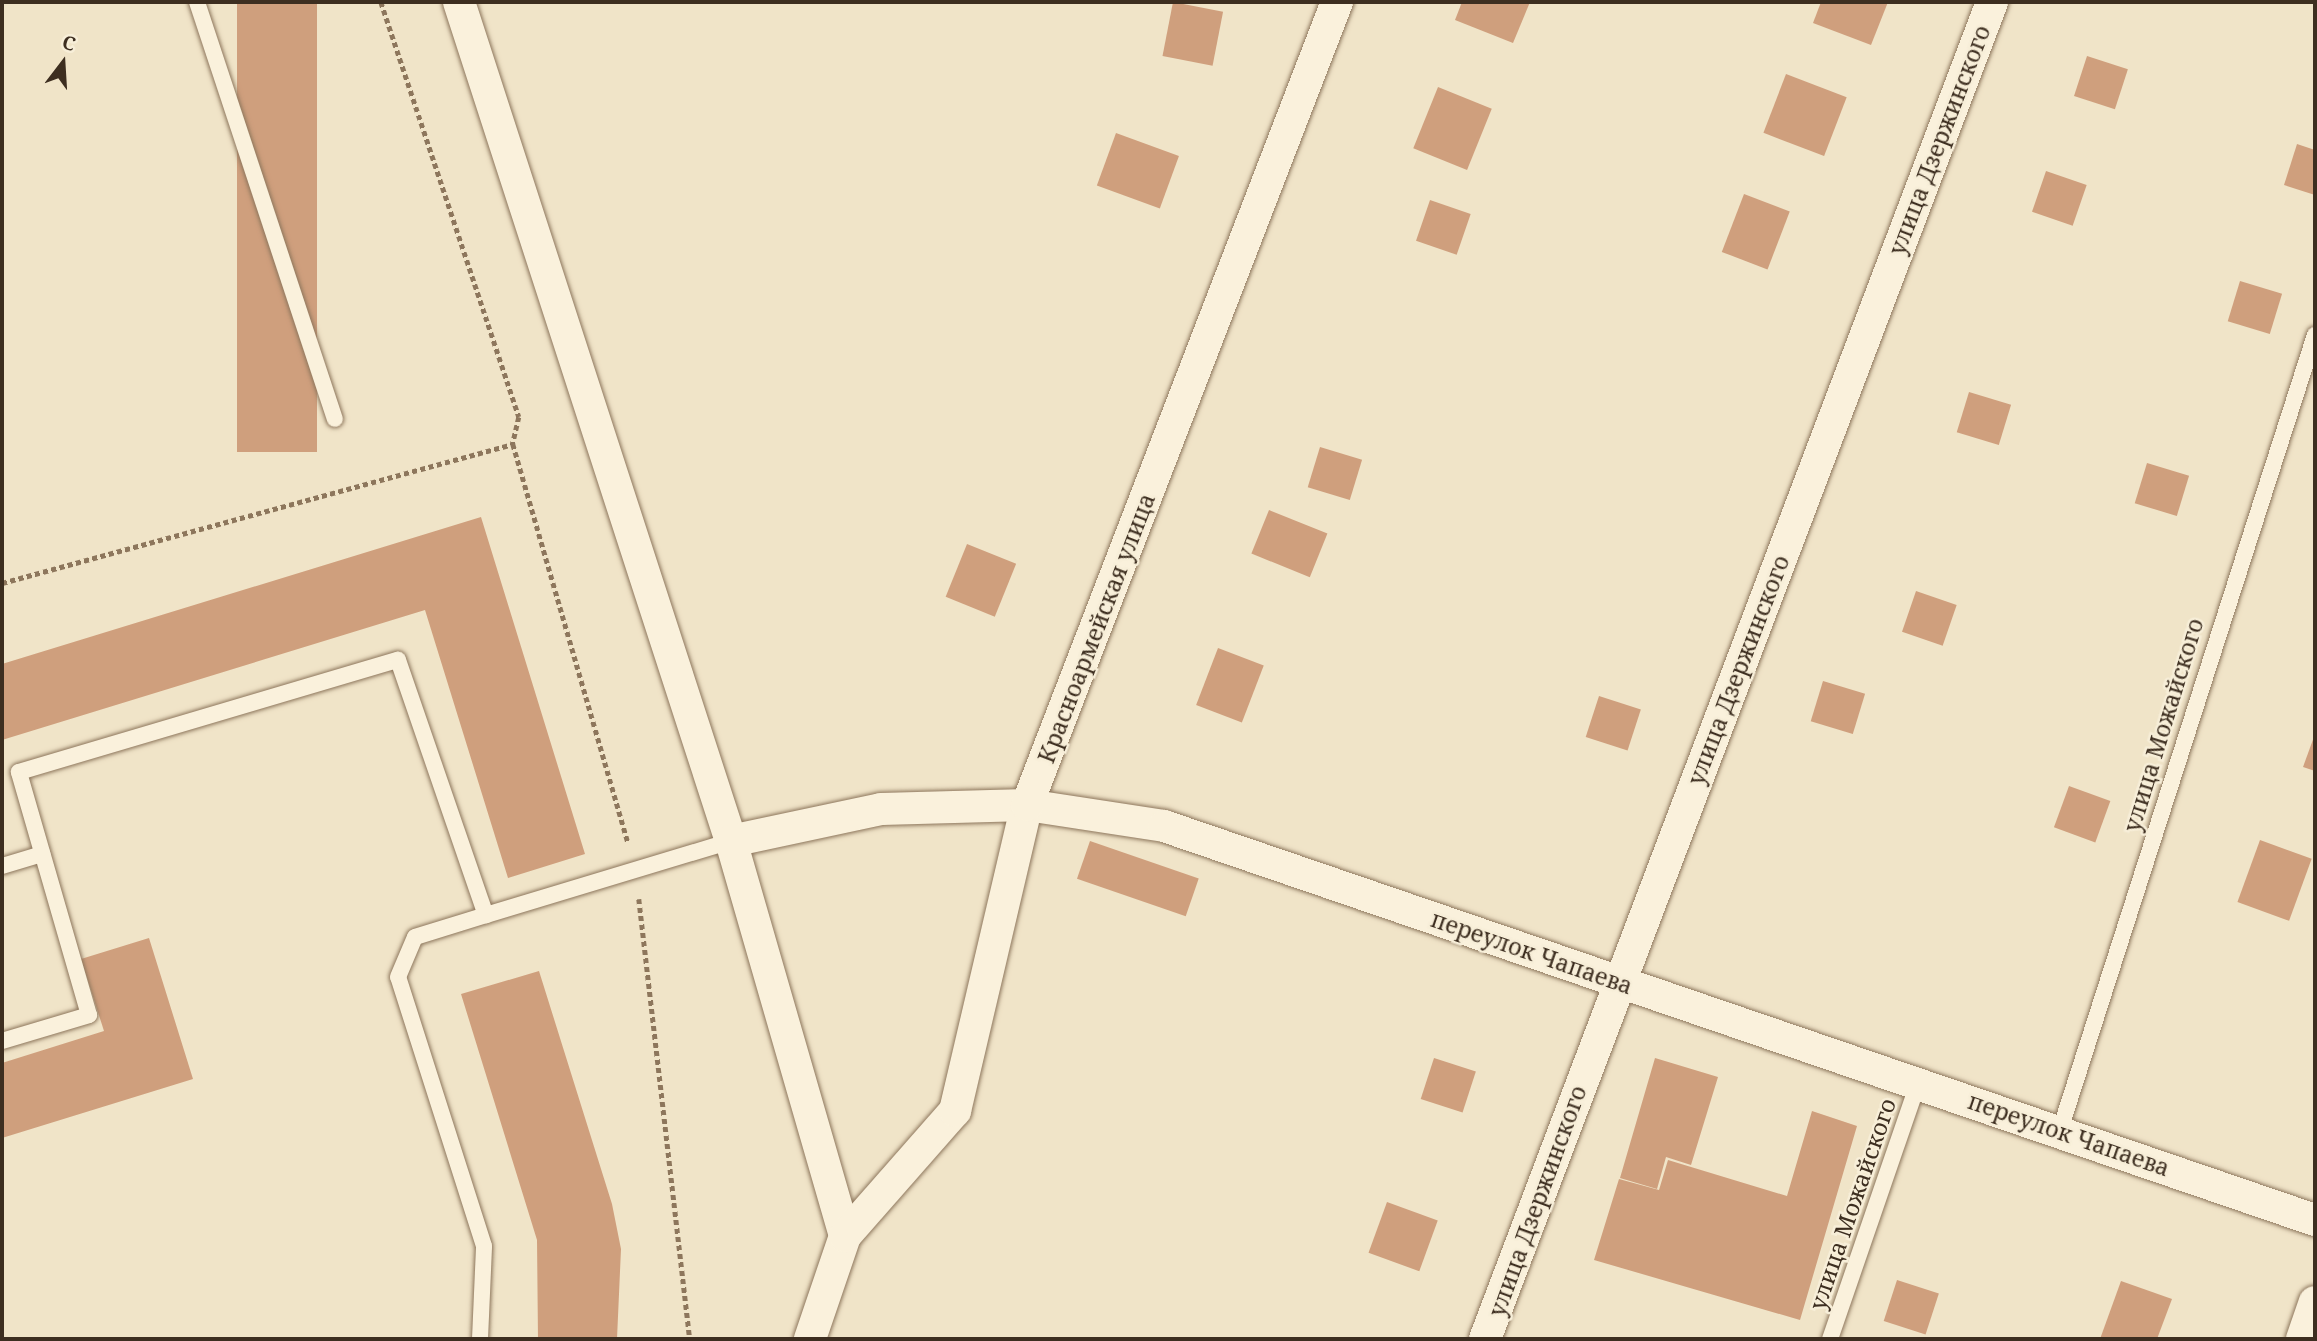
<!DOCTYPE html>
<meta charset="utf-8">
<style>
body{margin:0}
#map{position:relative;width:2317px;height:1341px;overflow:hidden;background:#f0e4c8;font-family:"Noto Serif",serif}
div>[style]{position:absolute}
.building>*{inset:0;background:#cf9f7d;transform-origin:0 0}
.path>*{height:4.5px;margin-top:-2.25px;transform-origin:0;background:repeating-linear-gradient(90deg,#8d765c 0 5px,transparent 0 8.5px)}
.roads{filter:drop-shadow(0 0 2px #8d765c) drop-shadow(0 0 2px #8d765c)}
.lane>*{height:16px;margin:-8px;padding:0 8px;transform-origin:8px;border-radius:8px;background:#faf1dc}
.street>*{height:32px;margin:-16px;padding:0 16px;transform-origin:16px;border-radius:16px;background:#faf1dc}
span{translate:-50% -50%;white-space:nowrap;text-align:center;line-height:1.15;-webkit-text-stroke:5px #f7eed8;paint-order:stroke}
.street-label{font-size:23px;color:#3d2e20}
.frame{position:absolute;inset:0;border:4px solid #3d2e20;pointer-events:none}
.north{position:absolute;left:28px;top:28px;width:70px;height:70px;-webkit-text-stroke:5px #f7eed8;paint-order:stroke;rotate:17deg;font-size:19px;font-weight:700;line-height:28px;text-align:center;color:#3d2e20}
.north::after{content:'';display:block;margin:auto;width:24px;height:32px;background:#3d2e20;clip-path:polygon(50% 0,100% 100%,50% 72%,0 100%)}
</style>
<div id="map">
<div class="building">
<div style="left:237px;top:2px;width:80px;height:450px"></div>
<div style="left:1173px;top:2px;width:51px;height:55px;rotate:11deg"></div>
<div style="clip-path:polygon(1462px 2px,1530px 2px,1513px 43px,1455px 20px)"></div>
<div style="clip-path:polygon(1821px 2px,1888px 2px,1871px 45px,1813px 23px)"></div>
<div style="left:2087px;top:56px;width:43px;height:42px;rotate:18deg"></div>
<div style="left:1786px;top:74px;width:65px;height:63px;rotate:21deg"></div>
<div style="left:1438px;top:87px;width:58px;height:66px;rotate:22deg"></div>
<div style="left:1116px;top:133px;width:67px;height:56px;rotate:20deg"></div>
<div style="clip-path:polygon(2297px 144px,2315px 150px,2315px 195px,2284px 185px)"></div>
<div style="left:2046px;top:171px;width:43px;height:43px;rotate:19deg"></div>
<div style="left:1744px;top:194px;width:49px;height:62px;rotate:21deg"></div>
<div style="left:1430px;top:200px;width:43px;height:43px;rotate:19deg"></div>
<div style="left:2240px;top:281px;width:44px;height:42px;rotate:17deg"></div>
<div style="left:1969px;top:392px;width:44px;height:42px;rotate:17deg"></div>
<div style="left:1320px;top:447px;width:44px;height:42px;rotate:17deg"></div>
<div style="left:2147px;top:463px;width:44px;height:42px;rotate:17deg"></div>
<div style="left:1269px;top:510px;width:63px;height:47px;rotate:22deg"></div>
<div style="clip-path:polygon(481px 517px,585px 854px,508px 878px,425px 610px,2px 740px,2px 664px)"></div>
<div style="left:967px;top:544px;width:53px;height:57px;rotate:22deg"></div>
<div style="left:1916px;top:591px;width:43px;height:43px;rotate:19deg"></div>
<div style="left:1218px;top:648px;width:49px;height:61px;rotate:21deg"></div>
<div style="left:1823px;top:681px;width:44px;height:42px;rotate:17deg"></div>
<div style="left:1599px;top:696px;width:44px;height:43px;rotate:18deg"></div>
<div style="clip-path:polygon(2315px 734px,2315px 771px,2303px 767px)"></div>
<div style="left:2069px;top:786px;width:44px;height:44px;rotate:20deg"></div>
<div style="left:2260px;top:840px;width:55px;height:66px;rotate:20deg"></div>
<div style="left:1090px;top:841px;width:115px;height:40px;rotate:19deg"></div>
<div style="clip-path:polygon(149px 938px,193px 1079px,2px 1138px,2px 1063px,104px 1031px,81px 959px)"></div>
<div style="clip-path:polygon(539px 971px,612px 1204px,621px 1249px,617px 1339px,538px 1339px,537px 1240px,461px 994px)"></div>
<div style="left:1434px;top:1058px;width:44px;height:43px;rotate:18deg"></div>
<div style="clip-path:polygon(1655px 1058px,1718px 1077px,1691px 1165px,1666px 1157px,1657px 1189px,1620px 1178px)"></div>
<div style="clip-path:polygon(1812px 1111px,1857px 1126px,1800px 1320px,1594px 1260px,1619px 1179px,1659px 1190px,1668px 1160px,1787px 1196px)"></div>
<div style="left:1387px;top:1202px;width:54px;height:54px;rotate:20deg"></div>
<div style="left:1897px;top:1280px;width:44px;height:43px;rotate:18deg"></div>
<div style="clip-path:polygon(2121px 1281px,2172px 1299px,2157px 1339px,2100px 1339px)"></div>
</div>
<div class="path">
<div style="left:381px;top:2px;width:437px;rotate:71.6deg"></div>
<div style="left:519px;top:417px;width:28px;rotate:103deg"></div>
<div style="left:513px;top:444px;width:414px;rotate:73.9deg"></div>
<div style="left:2px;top:583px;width:530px;rotate:-15.22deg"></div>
<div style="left:639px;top:899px;width:443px;rotate:83.4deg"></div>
</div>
<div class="roads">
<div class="lane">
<div style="left:197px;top:2px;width:439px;rotate:71.7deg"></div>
<div style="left:2px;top:866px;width:42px;rotate:-16.7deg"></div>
<div style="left:2px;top:1041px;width:91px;rotate:-16.6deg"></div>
<div style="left:89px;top:1015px;width:253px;rotate:-106.1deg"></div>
<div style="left:19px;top:772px;width:395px;rotate:-16.5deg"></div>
<div style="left:398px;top:660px;width:270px;rotate:71deg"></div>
<div style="left:486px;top:915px;width:256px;rotate:-16.8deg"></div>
<div style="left:2060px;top:1130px;width:835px;rotate:-72.22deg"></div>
<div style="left:480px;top:1339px;width:93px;rotate:-87.5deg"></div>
<div style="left:484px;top:1246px;width:282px;rotate:-107.7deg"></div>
<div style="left:398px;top:977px;width:43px;rotate:-67deg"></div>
<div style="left:415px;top:937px;width:74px;rotate:-17.2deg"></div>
<div style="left:1830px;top:1339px;width:271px;rotate:-71deg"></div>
</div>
<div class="street">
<div style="left:459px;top:2px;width:882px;rotate:72.04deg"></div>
<div style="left:731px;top:841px;width:411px;rotate:73.9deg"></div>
<div style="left:845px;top:1236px;width:109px;rotate:108.8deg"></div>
<div style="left:731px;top:841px;width:153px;rotate:-12deg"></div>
<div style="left:881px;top:809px;width:146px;rotate:-1.6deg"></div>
<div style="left:1027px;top:805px;width:139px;rotate:8.7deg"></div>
<div style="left:1164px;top:826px;width:1217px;rotate:18.9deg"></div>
<div style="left:845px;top:1236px;width:167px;rotate:-48.7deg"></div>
<div style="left:955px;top:1111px;width:314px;rotate:-76.8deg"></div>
<div style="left:1027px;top:805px;width:861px;rotate:-68.89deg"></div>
<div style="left:1485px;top:1339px;width:1430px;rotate:-69.23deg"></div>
<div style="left:2302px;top:1339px;width:39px;rotate:-71deg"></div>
</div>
</div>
<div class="street-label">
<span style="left:1939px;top:140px;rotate:-69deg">улица Дзержинского</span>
<span style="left:1096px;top:628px;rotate:-69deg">Красноармейская улица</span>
<span style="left:1738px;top:670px;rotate:-69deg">улица Дзержинского</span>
<span style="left:2163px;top:725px;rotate:-73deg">улица Можайского</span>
<span style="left:1532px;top:952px;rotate:19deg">переулок Чапаева</span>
<span style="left:2069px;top:1134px;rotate:19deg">переулок Чапаева</span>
<span style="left:1537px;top:1201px;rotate:-70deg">улица Дзержинского</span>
<span style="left:1852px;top:1204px;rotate:-71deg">улица Можайского</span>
</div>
<div class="frame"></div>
<div class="north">С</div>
</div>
